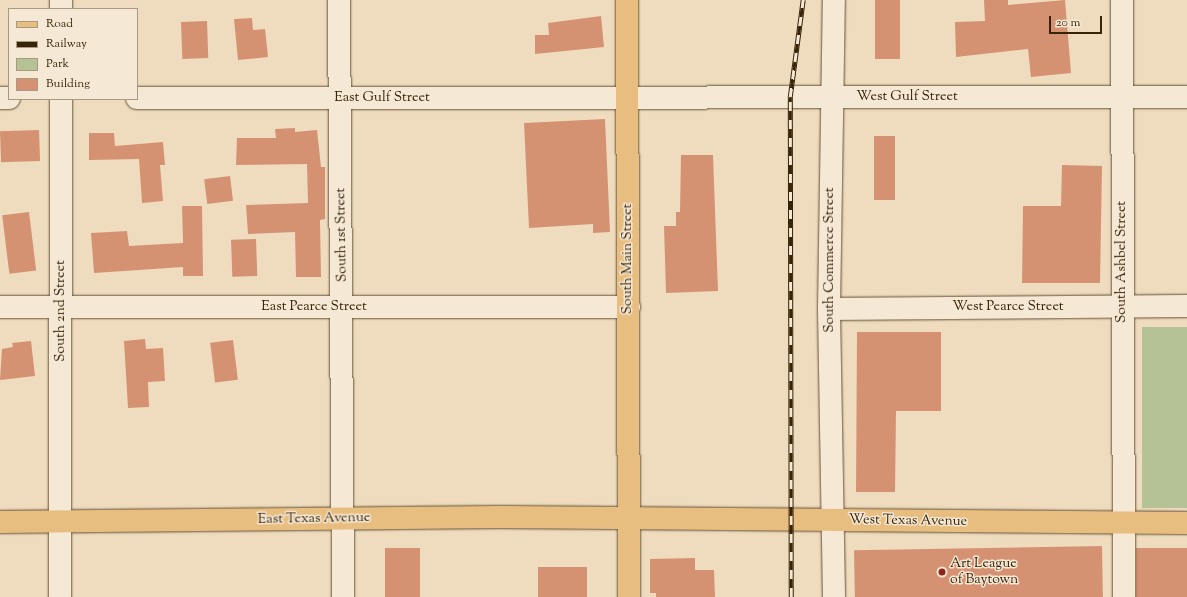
<!DOCTYPE html>
<style>
body{margin:0}
#map{position:relative;width:1187px;height:597px;overflow:hidden;background:#efdcbf;font-family:"Sorts Mill Goudy",serif}
div>[style]{position:absolute}
.green>*{inset:0;background:#b5c295;transform-origin:0 0}
.building>*{inset:0;background:#d49272;transform-origin:0 0}
.roads{filter:drop-shadow(0 0 1px #655134) drop-shadow(0 0 1px #655134)}
.minor>*{height:22px;margin:-11px;padding:0 11px;transform-origin:11px;border-radius:11px;background:#f5e8d5}
.major>*{height:22px;margin:-11px;padding:0 11px;transform-origin:11px;border-radius:11px;background:#e8be80}
.rail>*{height:4.5px;margin-top:-2.25px;transform-origin:0;background:repeating-linear-gradient(90deg,#f5e8d5 0 9px,#372306 0 18px);box-sizing:border-box;border-block:1px solid #372306}
.dots>*{width:11px;height:11px;translate:-50% -50%;box-sizing:border-box;border:2px solid #f5e8d5;border-radius:50%}
span{translate:-50% -50%;white-space:nowrap;text-align:center;line-height:1.15;-webkit-text-stroke:3px #f5e8d5;paint-order:stroke}
.street-label{font-size:14px;color:#372306}
.poi-label{font-size:14px;color:#372306}
.left{translate:0 -50%;text-align:left}
.legend{position:absolute;left:8px;top:8px;width:130px;height:92px;box-sizing:border-box;background:#f5e8d5;border:1px solid #a99982;margin:0;padding:5px 7px;list-style:none;font-size:12px;color:#372306}
.legend li{display:flex;align-items:center;gap:8px;height:20px}
.legend b{width:20px;border:1px solid #a99982}
.scale{position:absolute;left:1049px;top:16px;width:53px;height:18px;box-sizing:border-box;border:2px solid #372306;border-top:0;padding-left:5px;font-size:12px;line-height:14px;white-space:nowrap;color:#372306;-webkit-text-stroke:3px #f5e8d5;paint-order:stroke}
</style>
<div id="map">
<div class="green">
<div style="left:1187px;top:327px;width:181px;height:45px;rotate:90deg"></div>
</div>
<div class="building">
<div style="left:875px;top:0;width:25px;height:59px"></div>
<div style="clip-path:polygon(984px 0,1008px 0,1008px 5px,1065px 0,1071px 73px,1031px 77px,1028px 49px,956px 57px,955px 22px,985px 21px)"></div>
<div style="clip-path:polygon(601px 16px,604px 47px,535px 54px,535px 35px,549px 35px,548px 23px)"></div>
<div style="clip-path:polygon(252px 18px,253px 30px,265px 29px,268px 57px,238px 60px,234px 19px)"></div>
<div style="left:207px;top:21px;width:37px;height:26px;rotate:88deg"></div>
<div style="clip-path:polygon(605px 119px,610px 232px,593px 233px,593px 224px,529px 228px,524px 123px)"></div>
<div style="clip-path:polygon(295px 128px,295px 132px,317px 130px,321px 167px,325px 167px,325px 219px,320px 220px,321px 277px,296px 277px,295px 232px,248px 234px,246px 205px,308px 203px,307px 164px,236px 165px,237px 138px,276px 138px,275px 129px)"></div>
<div style="left:39px;top:130px;width:31px;height:39px;rotate:88deg"></div>
<div style="clip-path:polygon(89px 133px,114px 133px,115px 146px,163px 142px,165px 165px,160px 165px,163px 201px,142px 203px,139px 159px,89px 160px)"></div>
<div style="left:874px;top:136px;width:21px;height:64px"></div>
<div style="clip-path:polygon(681px 155px,713px 155px,718px 291px,666px 293px,664px 226px,676px 226px,676px 212px,680px 212px)"></div>
<div style="clip-path:polygon(1062px 165px,1102px 166px,1100px 283px,1022px 283px,1023px 206px,1061px 206px)"></div>
<div style="left:230px;top:176px;width:25px;height:26px;rotate:83deg"></div>
<div style="clip-path:polygon(182px 206px,202px 206px,203px 276px,183px 276px,183px 267px,94px 273px,91px 233px,127px 231px,129px 246px,183px 243px)"></div>
<div style="left:29px;top:212px;width:59px;height:27px;rotate:83deg"></div>
<div style="left:256px;top:239px;width:37px;height:25px;rotate:88deg"></div>
<div style="clip-path:polygon(857px 332px,941px 332px,941px 411px,896px 411px,895px 492px,856px 492px)"></div>
<div style="clip-path:polygon(145px 339px,146px 349px,163px 348px,165px 381px,148px 382px,149px 407px,128px 408px,124px 341px)"></div>
<div style="left:233px;top:340px;width:40px;height:23px;rotate:83deg"></div>
<div style="clip-path:polygon(31px 341px,35px 376px,0 380px,2px 349px,13px 347px,12px 343px)"></div>
<div style="left:1102px;top:546px;width:51px;height:248px;rotate:89deg"></div>
<div style="left:420px;top:548px;width:49px;height:35px;rotate:90deg"></div>
<div style="left:1187px;top:548px;width:49px;height:51px;rotate:90deg"></div>
<div style="clip-path:polygon(695px 558px,695px 570px,714px 570px,715px 597px,656px 597px,656px 593px,650px 593px,650px 559px)"></div>
<div style="left:538px;top:567px;width:49px;height:30px"></div>
</div>
<div class="roads">
<div class="minor">
<div style="left:339px;top:0;width:597px;rotate:89.62deg"></div>
<div style="left:1122px;top:0;width:597px;rotate:89.81deg"></div>
<div style="left:61px;top:9px;width:9px;rotate:-90deg"></div>
<div style="left:0;top:98px;width:9px"></div>
<div style="left:137px;top:98px;width:1050px;rotate:-0.05deg"></div>
<div style="left:0;top:307px;width:629px"></div>
<div style="left:829px;top:309px;width:358px;rotate:-0.5deg"></div>
<div style="left:60px;top:597px;width:498px;rotate:-89.9deg"></div>
<div style="left:834px;top:597px;width:288px;rotate:-91deg"></div>
<div style="left:829px;top:309px;width:309px;rotate:-89.1deg"></div>
</div>
<div class="major">
<div style="left:627px;top:0;width:597px;rotate:89.81deg"></div>
<div style="left:0;top:522px;width:502px;rotate:-0.57deg"></div>
<div style="left:502px;top:517px;width:685px;rotate:0.5deg"></div>
</div>
</div>
<div class="rail">
<div style="left:791px;top:597px;width:500px;rotate:-90.11deg"></div>
<div style="left:790px;top:97px;width:98px;rotate:-82.4deg"></div>
</div>
<div class="dots">
<div style="left:942px;top:572px;background:#8f2418"></div>
</div>
<div class="street-label">
<span style="left:907px;top:97px">West Gulf Street</span>
<span style="left:382px;top:98px">East Gulf Street</span>
<span style="left:342px;top:235px;rotate:-91deg">South 1st Street</span>
<span style="left:628px;top:259px;rotate:-90deg">South Main Street</span>
<span style="left:830px;top:260px;rotate:-90deg">South Commerce Street</span>
<span style="left:1122px;top:262px;rotate:-90deg">South Ashbel Street</span>
<span style="left:314px;top:307px">East Pearce Street</span>
<span style="left:1008px;top:307px">West Pearce Street</span>
<span style="left:61px;top:311px;rotate:-90deg">South 2nd Street</span>
<span style="left:314px;top:519px;rotate:-1deg">East Texas Avenue</span>
<span style="left:908px;top:521px;rotate:1deg">West Texas Avenue</span>
</div>
<div class="poi-label">
<span class="left" style="left:950px;top:572px">Art League<br>of Baytown</span>
</div>
<ul class="legend">
<li><b style="height:5px;background:#e8be80"></b>Road</li>
<li><b style="height:5px;background:#372306"></b>Railway</li>
<li><b style="height:11px;background:#b5c295"></b>Park</li>
<li><b style="height:11px;background:#d49272"></b>Building</li>
</ul>
<div class="scale">20 m</div>
</div>
